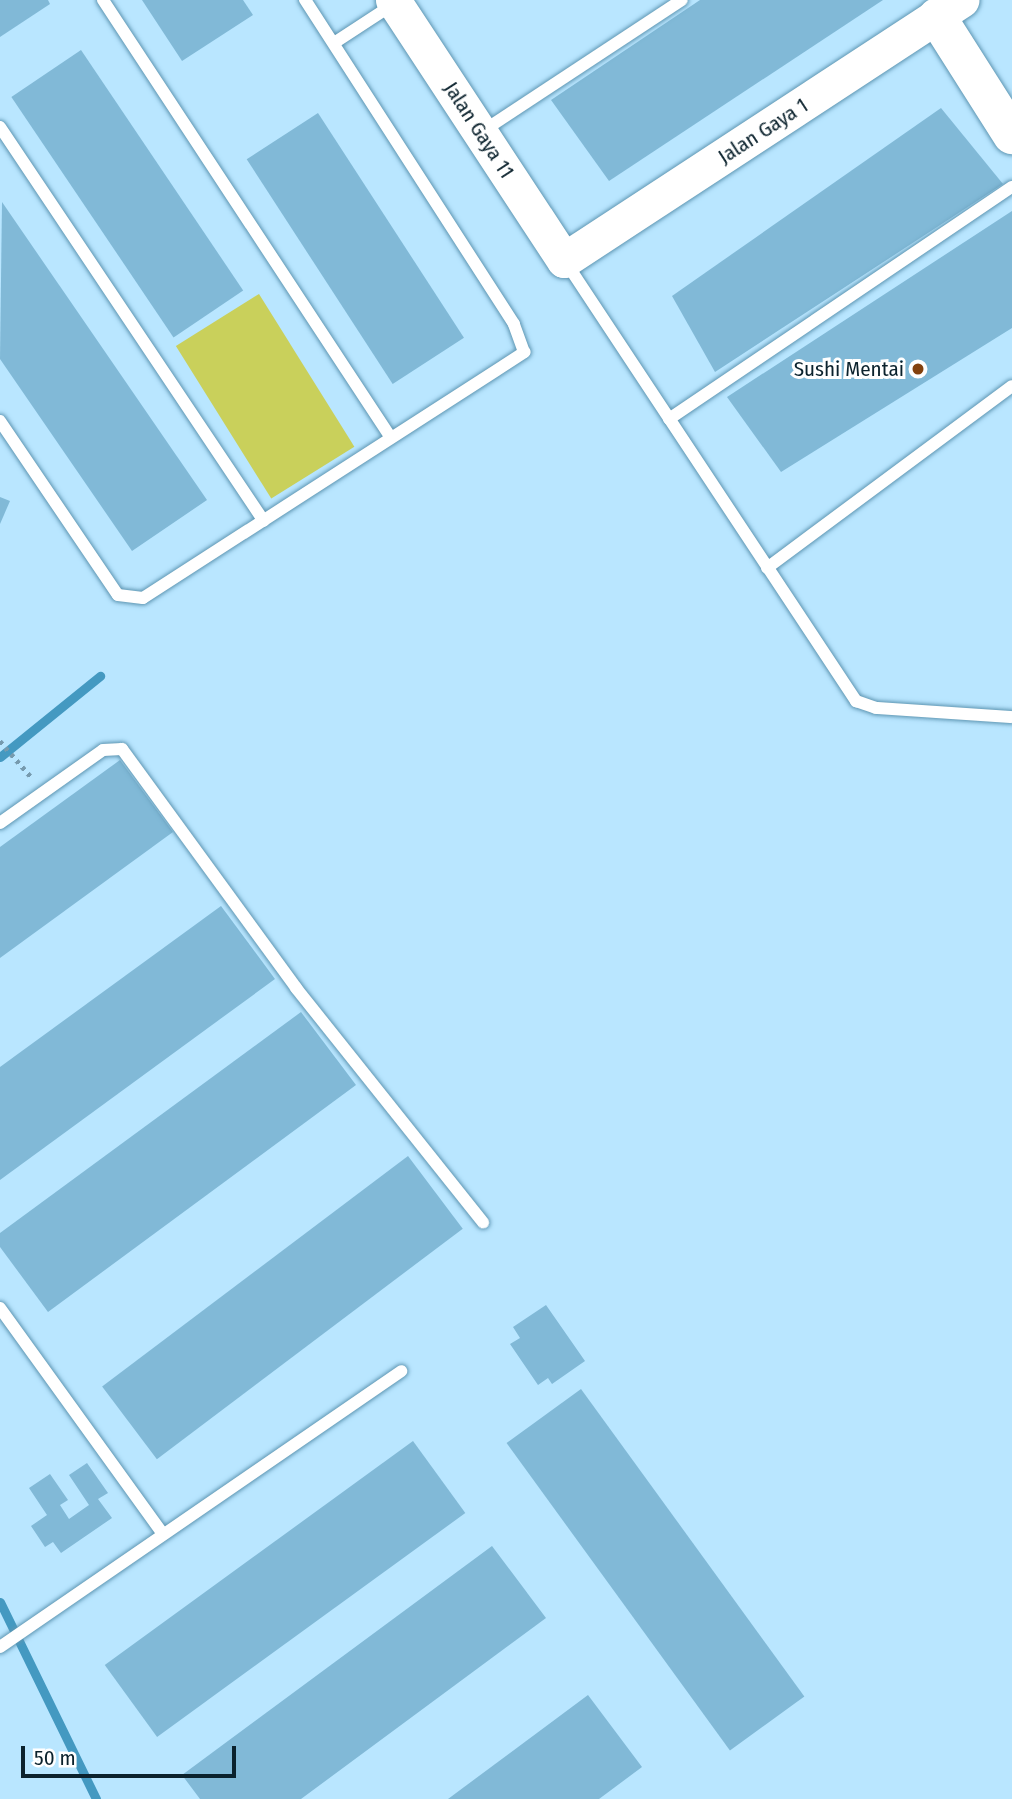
<!DOCTYPE html>
<style>
body{margin:0}
#map{position:relative;width:1012px;height:1799px;overflow:hidden;background:#b9e6ff;font-family:"Fira Sans Condensed",sans-serif}
div>[style]{position:absolute}
.green>*{inset:0;background:#c9d05b;transform-origin:0 0}
.stream>*{height:9px;margin:-4.5px;padding:0 4.5px;transform-origin:4.5px;border-radius:4.5px;background:#4499c1}
.building>*{inset:0;background:#81b9d7;transform-origin:0 0}
.path>*{height:4.5px;margin-top:-2.25px;transform-origin:0;background:repeating-linear-gradient(90deg,#769aae 0 3.5px,transparent 0 8.5px)}
.roads{filter:drop-shadow(0 0 2px #5e96b3) drop-shadow(0 0 2px #5e96b3)}
.lane>*{height:12px;margin:-6px;padding:0 6px;transform-origin:6px;border-radius:6px;background:#fff}
.secondary>*{height:35px;margin:-17.5px;padding:0 17.5px;transform-origin:17.5px;border-radius:17.5px;background:#fff}
.highway>*{height:38px;margin:-19px;padding:0 19px;transform-origin:19px;border-radius:19px;background:#fff}
.dots>*{width:19px;height:19px;translate:-50% -50%;box-sizing:border-box;border:4px solid #fff;border-radius:50%}
span{translate:-50% -50%;white-space:nowrap;text-align:center;line-height:1.15;-webkit-text-stroke:6px #fff;paint-order:stroke}
.street-label{font-size:21px;color:#0b222d}
.poi-label{font-size:21px;color:#0b222d}
.right{translate:-100% -50%;text-align:right}
.scale{position:absolute;left:21px;top:1746px;width:215px;height:32px;box-sizing:border-box;border:4px solid #0b222d;border-top:0;padding-left:9px;font-size:21px;line-height:24px;white-space:nowrap;color:#0b222d;-webkit-text-stroke:5px #fff;paint-order:stroke}
</style>
<div id="map">
<div class="green">
<div style="left:259px;top:294px;width:180px;height:98px;rotate:58deg"></div>
</div>
<div class="stream">
<div style="left:0;top:757px;width:129px;rotate:-39deg"></div>
<div style="left:0;top:1602px;width:219px;rotate:64deg"></div>
</div>
<div class="building">
<div style="clip-path:polygon(0 0,48px 0,50px 4px,0 37px)"></div>
<div style="clip-path:polygon(142px 0,243px 0,253px 15px,182px 61px)"></div>
<div style="clip-path:polygon(700px 0,883px 0,609px 181px,551px 100px)"></div>
<div style="left:81px;top:50px;width:290px;height:84px;rotate:56deg"></div>
<div style="clip-path:polygon(941px 108px,1003px 184px,715px 372px,672px 296px)"></div>
<div style="left:318px;top:113px;width:268px;height:85px;rotate:57deg"></div>
<div style="clip-path:polygon(2px 202px,207px 500px,132px 551px,0 359px)"></div>
<div style="clip-path:polygon(1012px 211px,1012px 328px,781px 472px,727px 397px)"></div>
<div style="clip-path:polygon(0 497px,10px 501px,0 524px)"></div>
<div style="clip-path:polygon(120px 760px,173px 832px,0 958px,0 847px)"></div>
<div style="clip-path:polygon(221px 906px,275px 979px,0 1180px,0 1067px)"></div>
<div style="clip-path:polygon(301px 1012px,356px 1085px,48px 1312px,0 1247px,0 1233px)"></div>
<div style="left:408px;top:1156px;width:91px;height:383px;rotate:53deg"></div>
<div style="clip-path:polygon(546px 1305px,585px 1361px,552px 1384px,548px 1378px,538px 1385px,510px 1344px,520px 1338px,513px 1327px)"></div>
<div style="left:581px;top:1389px;width:380px;height:92px;rotate:54deg"></div>
<div style="left:413px;top:1441px;width:89px;height:381px;rotate:54deg"></div>
<div style="clip-path:polygon(87px 1463px,108px 1493px,98px 1499px,112px 1518px,61px 1553px,53px 1542px,45px 1547px,31px 1526px,47px 1515px,29px 1488px,50px 1474px,68px 1500px,60px 1505px,69px 1519px,89px 1505px,69px 1475px)"></div>
<div style="clip-path:polygon(492px 1546px,546px 1618px,301px 1799px,200px 1799px,182px 1775px)"></div>
<div style="clip-path:polygon(588px 1695px,642px 1767px,599px 1799px,448px 1799px)"></div>
</div>
<div class="path">
<div style="left:0;top:741px;width:49px;rotate:49.1deg"></div>
</div>
<div class="roads">
<div class="lane">
<div style="left:103px;top:0;width:524px;rotate:56.67deg"></div>
<div style="left:334px;top:43px;width:69px;rotate:-33.2deg"></div>
<div style="left:0;top:127px;width:474px;rotate:56.2deg"></div>
<div style="left:483px;top:131px;width:238px;rotate:-33.4deg"></div>
<div style="left:565px;top:261px;width:528px;rotate:56.52deg"></div>
<div style="left:856px;top:701px;width:21px;rotate:19deg"></div>
<div style="left:876px;top:708px;width:136px;rotate:3.8deg"></div>
<div style="left:669px;top:419px;width:414px;rotate:-34.1deg"></div>
<div style="left:0;top:421px;width:210px;rotate:55.9deg"></div>
<div style="left:118px;top:595px;width:25px;rotate:7deg"></div>
<div style="left:143px;top:598px;width:454px;rotate:-32.8deg"></div>
<div style="left:524px;top:352px;width:30px;rotate:-110deg"></div>
<div style="left:514px;top:324px;width:386px;rotate:-122.8deg"></div>
<div style="left:767px;top:568px;width:305px;rotate:-36.6deg"></div>
<div style="left:0;top:823px;width:126px;rotate:-35.3deg"></div>
<div style="left:103px;top:750px;width:19px;rotate:-3deg"></div>
<div style="left:122px;top:749px;width:296px;rotate:53.9deg"></div>
<div style="left:296px;top:988px;width:300px;rotate:51.4deg"></div>
<div style="left:0;top:1308px;width:277px;rotate:54.2deg"></div>
<div style="left:0;top:1647px;width:487px;rotate:-34.5deg"></div>
</div>
<div class="secondary">
<div style="left:393px;top:0;width:311px;rotate:56.7deg"></div>
<div style="left:564px;top:260px;width:475px;rotate:-33.2deg"></div>
</div>
<div class="highway">
<div style="left:937px;top:17px;width:140px;rotate:57.6deg"></div>
</div>
</div>
<div class="dots">
<div style="left:918px;top:369px;background:#83410e"></div>
</div>
<div class="street-label">
<span style="left:479px;top:130px;rotate:57deg">Jalan Gaya 11</span>
<span style="left:763px;top:131px;rotate:-33deg">Jalan Gaya 1</span>
</div>
<div class="poi-label">
<span class="right" style="left:904px;top:369px">Sushi Mentai</span>
</div>
<div class="scale">50 m</div>
</div>
